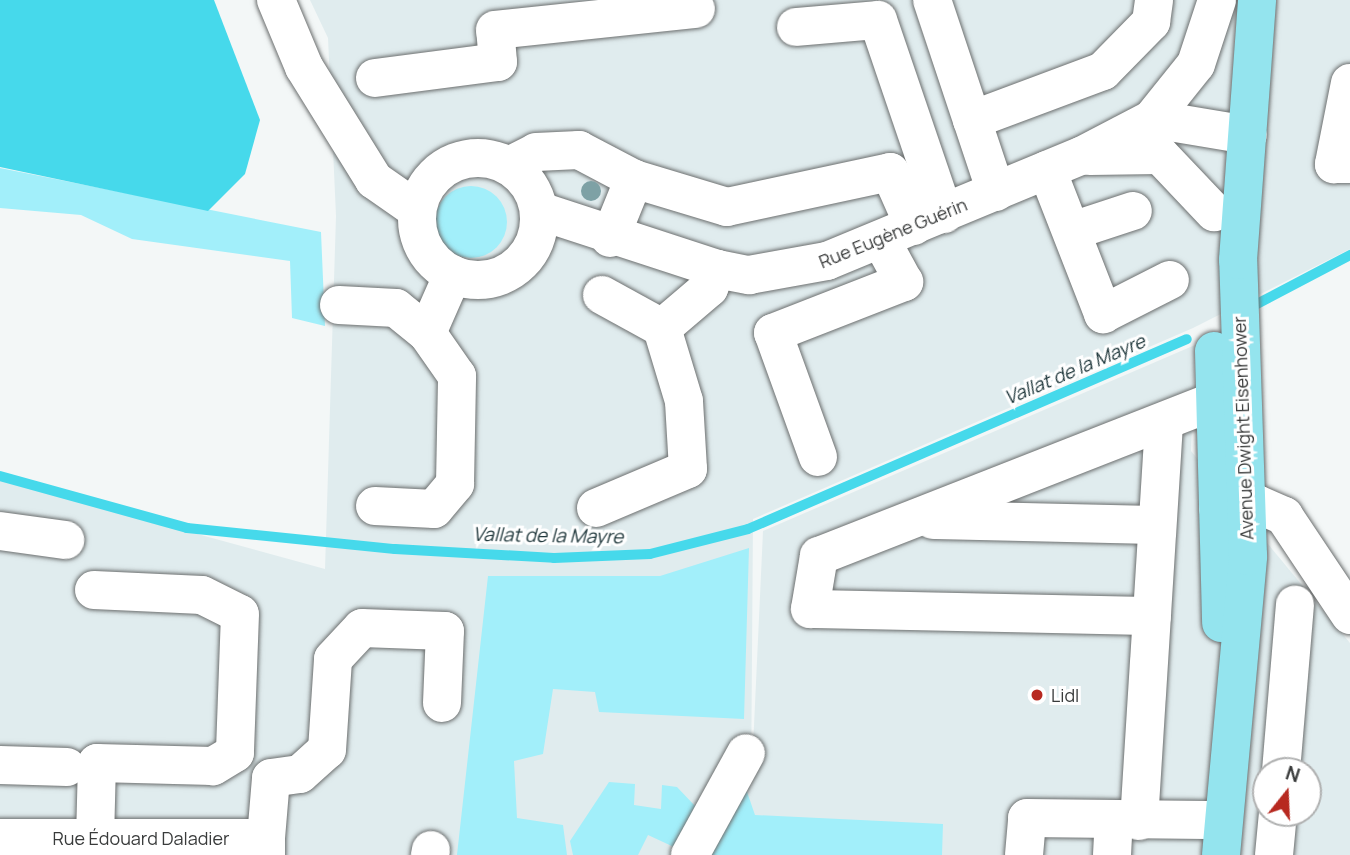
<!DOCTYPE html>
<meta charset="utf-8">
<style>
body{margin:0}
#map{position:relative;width:1350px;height:855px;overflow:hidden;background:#f3f7f7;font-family:Manrope,sans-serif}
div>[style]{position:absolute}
.built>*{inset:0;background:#e0ecee}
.green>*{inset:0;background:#a2effa}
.round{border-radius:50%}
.water>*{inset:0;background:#46d9eb}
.stream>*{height:10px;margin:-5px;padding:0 5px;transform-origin:5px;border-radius:5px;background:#46d9eb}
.roads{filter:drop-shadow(0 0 2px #6c6f6f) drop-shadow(0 0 2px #6c6f6f)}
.minor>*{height:38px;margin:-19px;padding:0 19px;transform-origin:19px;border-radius:19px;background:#fff}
.minor>.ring{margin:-19px;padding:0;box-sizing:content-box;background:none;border:38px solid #fff;border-radius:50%}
.major>*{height:38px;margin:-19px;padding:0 19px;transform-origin:19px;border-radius:19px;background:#94e4ee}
.trees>*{width:20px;height:20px;margin:-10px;border-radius:50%;background:#7ea1a5}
.dots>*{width:19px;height:19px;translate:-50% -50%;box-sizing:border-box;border:4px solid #fff;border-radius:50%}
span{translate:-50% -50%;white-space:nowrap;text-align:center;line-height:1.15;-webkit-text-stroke:6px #fff;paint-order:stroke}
.street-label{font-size:18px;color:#393b3b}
.poi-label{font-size:18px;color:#393b3b}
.left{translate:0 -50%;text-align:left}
.water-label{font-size:19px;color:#1e363a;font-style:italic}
.north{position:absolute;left:1252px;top:757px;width:70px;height:70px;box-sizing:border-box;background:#fff;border:2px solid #b0b1b1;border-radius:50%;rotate:18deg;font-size:19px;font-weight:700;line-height:28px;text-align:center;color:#393b3b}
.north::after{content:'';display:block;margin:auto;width:24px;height:32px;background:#b72920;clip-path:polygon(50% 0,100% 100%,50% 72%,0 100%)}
</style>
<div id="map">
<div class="built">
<div style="clip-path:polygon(evenodd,310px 0,1350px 0,1350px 249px,1193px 328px,753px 519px,751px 791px,763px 531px,1195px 345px,1191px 451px,1350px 643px,1350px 855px,0 855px,0 480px,325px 569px,336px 216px,328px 38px,310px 0,1266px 771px,1308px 771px,1308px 813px,1266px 813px,1266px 771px)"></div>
</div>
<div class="green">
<div style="clip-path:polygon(0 168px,321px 232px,325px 326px,292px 318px,290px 261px,132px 239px,81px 215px,0 208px)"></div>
<div class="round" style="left:435px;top:186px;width:72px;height:72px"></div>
<div style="clip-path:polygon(749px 548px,744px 719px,599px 712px,595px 692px,553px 689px,543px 754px,514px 761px,517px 818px,563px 825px,567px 855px,457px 855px,488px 576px,660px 576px)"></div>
<div style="clip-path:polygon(609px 782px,635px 784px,634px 805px,661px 809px,662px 785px,677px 787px,696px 807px,676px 848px,648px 835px,638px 855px,573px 855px,570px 841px)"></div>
<div style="clip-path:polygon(745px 786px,755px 815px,943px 824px,942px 855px,706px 855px)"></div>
</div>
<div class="water">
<div style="clip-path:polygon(0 0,214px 0,260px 120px,245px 174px,208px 211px,0 167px)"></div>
</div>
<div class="stream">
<div style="left:1253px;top:306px;width:110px;rotate:-27.7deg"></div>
<div style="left:0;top:476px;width:194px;rotate:15.5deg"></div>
<div style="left:187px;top:528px;width:209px;rotate:5.8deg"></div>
<div style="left:395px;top:549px;width:159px;rotate:3.2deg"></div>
<div style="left:554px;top:558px;width:96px;rotate:-2.4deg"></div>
<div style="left:650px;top:554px;width:101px;rotate:-14.3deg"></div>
<div style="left:748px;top:529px;width:478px;rotate:-23.4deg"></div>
</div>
<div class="roads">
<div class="minor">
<div style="left:276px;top:0;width:73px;rotate:67.3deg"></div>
<div style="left:304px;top:67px;width:133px;rotate:58.2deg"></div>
<div style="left:374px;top:180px;width:52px;rotate:34.9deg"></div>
<div style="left:932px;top:0;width:126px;rotate:71.6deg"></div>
<div style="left:796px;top:27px;width:82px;rotate:-4.9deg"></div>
<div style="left:878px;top:20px;width:205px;rotate:71.2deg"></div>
<div style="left:375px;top:78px;width:124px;rotate:-7.4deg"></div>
<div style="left:498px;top:62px;width:32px;rotate:-95deg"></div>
<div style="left:495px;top:30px;width:202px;rotate:-6deg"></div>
<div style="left:1350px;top:83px;width:83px;rotate:101.2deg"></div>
<div style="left:1334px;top:164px;width:16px"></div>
<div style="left:1152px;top:119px;width:97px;rotate:9.5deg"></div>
<div style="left:1090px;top:156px;width:70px;rotate:-0.8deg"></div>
<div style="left:1160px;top:155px;width:79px;rotate:46.5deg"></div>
<div class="ring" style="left:417px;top:158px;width:84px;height:84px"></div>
<div style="left:509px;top:166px;width:30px;rotate:-27deg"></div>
<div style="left:536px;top:152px;width:43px;rotate:-2.7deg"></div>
<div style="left:579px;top:150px;width:62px;rotate:27.8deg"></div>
<div style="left:1047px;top:170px;width:155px;rotate:68.7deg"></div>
<div style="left:1103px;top:314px;width:75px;rotate:-26.9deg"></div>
<div style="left:996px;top:192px;width:76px;rotate:-108.4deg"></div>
<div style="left:972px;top:120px;width:140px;rotate:-20.5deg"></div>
<div style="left:1103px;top:71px;width:69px;rotate:-45.6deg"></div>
<div style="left:1151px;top:22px;width:22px;rotate:-82deg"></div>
<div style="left:540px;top:211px;width:186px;rotate:18.1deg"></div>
<div style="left:717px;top:269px;width:33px;rotate:11deg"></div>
<div style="left:749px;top:275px;width:79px;rotate:-10.2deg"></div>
<div style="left:827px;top:261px;width:275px;rotate:-22.5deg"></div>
<div style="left:1081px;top:156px;width:80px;rotate:-27.5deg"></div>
<div style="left:1152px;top:119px;width:70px;rotate:-51.3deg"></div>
<div style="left:1196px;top:64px;width:67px;rotate:-71.8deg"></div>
<div style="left:1072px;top:231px;width:64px;rotate:-18.2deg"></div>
<div style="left:610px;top:238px;width:64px;rotate:-67.9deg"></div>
<div style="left:634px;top:179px;width:97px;rotate:16.8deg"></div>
<div style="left:727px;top:207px;width:167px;rotate:-12.1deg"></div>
<div style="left:890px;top:172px;width:59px;rotate:66deg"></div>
<div style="left:602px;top:295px;width:68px;rotate:28.8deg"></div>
<div style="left:339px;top:305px;width:57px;rotate:3deg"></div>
<div style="left:396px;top:308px;width:40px;rotate:39deg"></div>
<div style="left:818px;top:457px;width:132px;rotate:-109.9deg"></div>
<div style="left:773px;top:333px;width:141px;rotate:-21.3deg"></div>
<div style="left:904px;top:282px;width:48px;rotate:-118.7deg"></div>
<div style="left:375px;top:506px;width:59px;rotate:2.9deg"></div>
<div style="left:434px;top:509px;width:33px;rotate:-50deg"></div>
<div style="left:455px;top:484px;width:108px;rotate:-88.9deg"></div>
<div style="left:457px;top:376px;width:52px;rotate:-124.9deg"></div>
<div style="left:427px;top:333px;width:64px;rotate:-66.2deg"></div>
<div style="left:596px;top:508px;width:100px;rotate:-23deg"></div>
<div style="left:688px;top:469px;width:68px;rotate:-93.4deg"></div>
<div style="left:684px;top:401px;width:76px;rotate:-106.8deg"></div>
<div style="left:662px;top:328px;width:62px;rotate:-40.4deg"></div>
<div style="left:709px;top:288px;width:21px;rotate:-67deg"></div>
<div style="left:1218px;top:508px;width:39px;rotate:-6deg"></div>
<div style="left:1257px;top:504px;width:30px;rotate:24deg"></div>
<div style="left:1284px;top:516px;width:119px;rotate:56.3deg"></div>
<div style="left:933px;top:520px;width:224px;rotate:1.3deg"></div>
<div style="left:0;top:531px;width:66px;rotate:7.9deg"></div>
<div style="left:94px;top:590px;width:108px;rotate:2.7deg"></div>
<div style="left:202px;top:595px;width:42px;rotate:26.6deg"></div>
<div style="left:240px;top:614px;width:139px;rotate:92.1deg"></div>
<div style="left:235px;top:753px;width:26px;rotate:149deg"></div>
<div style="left:213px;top:766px;width:116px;rotate:-178.5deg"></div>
<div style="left:97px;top:763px;width:75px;rotate:91.5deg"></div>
<div style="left:1152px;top:616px;width:342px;rotate:-178.8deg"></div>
<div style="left:810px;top:609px;width:54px;rotate:-80.4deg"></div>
<div style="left:819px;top:556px;width:453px;rotate:-21.4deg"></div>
<div style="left:0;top:765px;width:67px;rotate:1.7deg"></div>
<div style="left:1281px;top:771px;width:167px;rotate:-85.2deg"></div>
<div style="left:1139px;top:821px;width:400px;rotate:-86.4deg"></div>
<div style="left:0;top:838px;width:266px"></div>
<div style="left:266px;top:838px;width:17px;rotate:90deg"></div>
<div style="left:266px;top:838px;width:60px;rotate:-85.2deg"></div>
<div style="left:271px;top:778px;width:29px;rotate:-8deg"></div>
<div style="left:300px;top:774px;width:36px;rotate:-42deg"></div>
<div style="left:327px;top:750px;width:91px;rotate:-86.2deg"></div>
<div style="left:333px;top:659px;width:42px;rotate:-46.9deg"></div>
<div style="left:362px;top:628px;width:83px;rotate:2.1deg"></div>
<div style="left:445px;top:631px;width:72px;rotate:92.4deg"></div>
<div style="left:430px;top:855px;width:5px;rotate:-79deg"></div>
<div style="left:690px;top:855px;width:116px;rotate:-61.2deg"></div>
<div style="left:1024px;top:855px;width:37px;rotate:-85deg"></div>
<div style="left:1027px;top:818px;width:180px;rotate:0.6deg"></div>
<div style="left:1112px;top:855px;width:33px;rotate:-87deg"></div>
<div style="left:1274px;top:855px;width:42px;rotate:-84.6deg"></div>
</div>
<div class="major">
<div style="left:1214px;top:351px;width:272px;rotate:88.5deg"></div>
<div style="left:1221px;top:855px;width:300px;rotate:-84.8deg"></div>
<div style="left:1248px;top:556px;width:296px;rotate:-91.9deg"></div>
<div style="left:1238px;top:260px;width:261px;rotate:-85.8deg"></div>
</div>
</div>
<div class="trees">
<div style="left:591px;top:191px"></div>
</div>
<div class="dots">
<div style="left:1037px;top:695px;background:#b72920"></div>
</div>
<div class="street-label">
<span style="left:893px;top:233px;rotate:-22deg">Rue Eugène Guérin</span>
<span style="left:1243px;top:428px;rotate:-92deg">Avenue Dwight Eisenhower</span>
<span style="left:141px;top:838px">Rue Édouard Daladier</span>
</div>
<div class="poi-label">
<span class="left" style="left:1051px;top:695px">Lidl</span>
</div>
<div class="water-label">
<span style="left:1075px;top:370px;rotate:-23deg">Vallat de la Mayre</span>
<span style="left:548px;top:536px;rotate:1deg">Vallat de la Mayre</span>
</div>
<div class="north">N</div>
</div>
